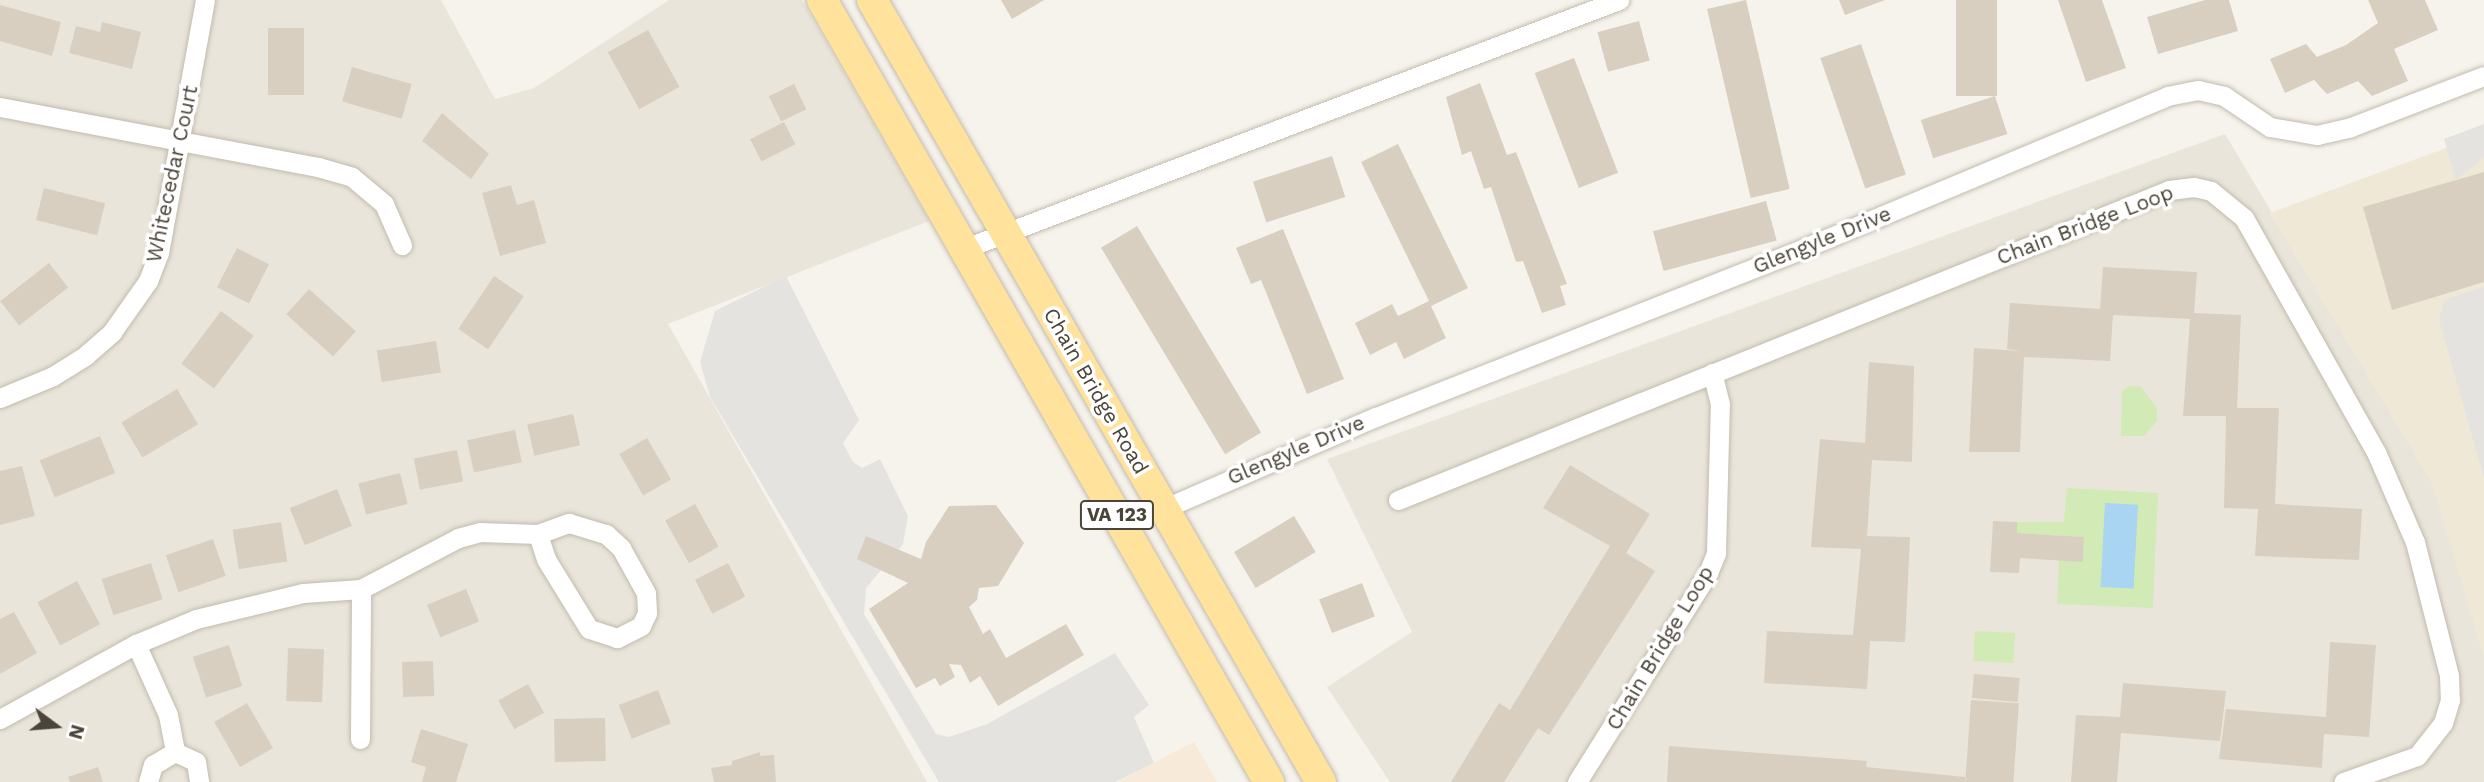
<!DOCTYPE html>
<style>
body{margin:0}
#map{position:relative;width:2484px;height:782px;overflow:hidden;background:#f6f3ec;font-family:"Work Sans",sans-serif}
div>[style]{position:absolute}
.residential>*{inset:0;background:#eae5da}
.commercial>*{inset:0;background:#f7ead8}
.education>*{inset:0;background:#efe8d6}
.green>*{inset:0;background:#d2eab5;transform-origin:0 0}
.parking>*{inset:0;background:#e5e3e0}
.water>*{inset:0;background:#a9d4f2;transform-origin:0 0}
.building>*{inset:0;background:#d8cfc1;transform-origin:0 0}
.roads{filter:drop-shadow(0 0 2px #c2bbae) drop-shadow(0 0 2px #c2bbae)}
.minor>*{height:19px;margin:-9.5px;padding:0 9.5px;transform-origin:9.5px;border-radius:9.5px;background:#fff}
.primary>*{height:30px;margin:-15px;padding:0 15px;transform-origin:15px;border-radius:15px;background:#ffe39c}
span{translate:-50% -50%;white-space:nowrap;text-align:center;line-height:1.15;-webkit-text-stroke:7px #fff;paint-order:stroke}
.shield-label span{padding:2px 5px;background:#fff;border:2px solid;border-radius:5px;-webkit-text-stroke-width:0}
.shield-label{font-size:19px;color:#4b4439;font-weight:700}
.street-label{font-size:21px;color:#4b4439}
.north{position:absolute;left:21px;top:691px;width:70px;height:70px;-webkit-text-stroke:5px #fff;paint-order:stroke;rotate:106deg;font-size:19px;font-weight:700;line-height:28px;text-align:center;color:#4b4439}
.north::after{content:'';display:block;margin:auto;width:24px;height:32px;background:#4b4439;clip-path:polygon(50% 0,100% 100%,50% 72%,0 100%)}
</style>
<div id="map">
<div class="residential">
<div style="clip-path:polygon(0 0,441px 0,495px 99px,534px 88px,669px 0,802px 0,929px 221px,668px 324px,927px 782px,0 782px)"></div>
<div style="clip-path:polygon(2225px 134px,2433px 483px,2484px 656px,2484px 782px,1390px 782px,1327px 687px,1412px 632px,1327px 459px)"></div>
</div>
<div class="commercial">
<div style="clip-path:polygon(1194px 742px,1217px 782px,1117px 782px)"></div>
</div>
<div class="education">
<div style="clip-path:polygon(2484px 134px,2484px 656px,2432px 483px,2270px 213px)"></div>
</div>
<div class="green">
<div style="clip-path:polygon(2129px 386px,2141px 387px,2157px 408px,2157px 421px,2144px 436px,2121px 436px,2122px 392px)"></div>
<div style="clip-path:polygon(2067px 488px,2158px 493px,2153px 608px,2057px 604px,2059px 560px,2083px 561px,2084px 537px,2017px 533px,2017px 522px,2064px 522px)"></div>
<div style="left:1975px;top:631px;width:40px;height:30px;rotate:3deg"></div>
</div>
<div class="parking">
<div style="clip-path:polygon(2484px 124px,2484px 157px,2456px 180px,2444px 139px)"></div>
<div style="clip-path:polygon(786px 276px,859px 420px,843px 443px,853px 462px,862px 468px,880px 459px,908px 516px,903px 544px,866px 588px,864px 614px,936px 734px,949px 737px,987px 724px,1115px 653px,1149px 705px,1134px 717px,1154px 763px,1115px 782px,939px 782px,710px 397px,700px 362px,715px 311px)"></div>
<div style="clip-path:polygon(2484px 287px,2484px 478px,2439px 320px,2444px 300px)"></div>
</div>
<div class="water">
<div style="left:2105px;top:503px;width:33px;height:84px;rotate:3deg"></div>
</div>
<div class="building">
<div style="clip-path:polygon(1001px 0,1044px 0,1012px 19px)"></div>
<div style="left:1746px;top:0;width:194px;height:40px;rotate:77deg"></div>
<div style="clip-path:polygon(1839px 0,1885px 0,1845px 15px)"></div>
<div style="left:1956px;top:0;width:41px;height:96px"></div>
<div style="clip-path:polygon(2058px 0,2102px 0,2126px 68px,2086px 82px)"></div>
<div style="clip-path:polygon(2205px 0,2229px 0,2238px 31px,2158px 54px,2147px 17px)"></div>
<div style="clip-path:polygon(2368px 0,2425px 0,2438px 30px,2394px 49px,2408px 81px,2372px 96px,2358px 81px,2327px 94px,2314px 80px,2285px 93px,2270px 59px,2306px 44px,2317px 57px,2346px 45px,2378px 23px)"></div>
<div style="clip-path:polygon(0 5px,61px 22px,52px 56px,0 41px)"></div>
<div style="left:1639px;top:21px;width:41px;height:43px;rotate:75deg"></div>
<div style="clip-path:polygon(102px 22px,141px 32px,132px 69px,69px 53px,76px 26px,100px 32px)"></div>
<div style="left:268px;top:28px;width:36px;height:67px"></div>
<div style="left:648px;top:30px;width:65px;height:46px;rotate:61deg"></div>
<div style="left:1861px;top:44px;width:138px;height:43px;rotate:71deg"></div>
<div style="left:1574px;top:58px;width:123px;height:42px;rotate:69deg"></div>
<div style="left:352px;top:67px;width:62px;height:36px;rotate:16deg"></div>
<div style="clip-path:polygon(1480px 83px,1507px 155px,1516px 152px,1567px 284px,1560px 286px,1566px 305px,1542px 313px,1523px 261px,1516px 262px,1491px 187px,1484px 189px,1471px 151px,1462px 155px,1446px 97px)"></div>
<div style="left:794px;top:84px;width:28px;height:28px;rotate:64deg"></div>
<div style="left:1995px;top:96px;width:40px;height:78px;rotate:72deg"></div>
<div style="clip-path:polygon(442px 113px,489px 154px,471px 179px,422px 141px)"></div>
<div style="left:784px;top:122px;width:25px;height:38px;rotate:63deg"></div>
<div style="clip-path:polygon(1398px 144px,1468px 288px,1431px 306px,1446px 338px,1404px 359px,1396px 342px,1370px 355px,1355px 323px,1392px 304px,1398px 316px,1429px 301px,1361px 162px)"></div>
<div style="left:1332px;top:156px;width:43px;height:83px;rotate:72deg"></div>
<div style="clip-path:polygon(2484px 172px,2484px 282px,2392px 310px,2363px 207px)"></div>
<div style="clip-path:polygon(511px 185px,517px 205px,534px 200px,546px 243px,500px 256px,482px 193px)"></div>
<div style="left:44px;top:188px;width:63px;height:33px;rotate:14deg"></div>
<div style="left:1766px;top:201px;width:41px;height:117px;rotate:75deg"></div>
<div style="left:1137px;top:226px;width:241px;height:42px;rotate:59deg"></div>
<div style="clip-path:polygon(1283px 229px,1344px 379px,1307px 394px,1261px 280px,1251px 284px,1236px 248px)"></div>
<div style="left:237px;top:248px;width:36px;height:44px;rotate:27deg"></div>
<div style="left:49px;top:263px;width:31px;height:62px;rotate:52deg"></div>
<div style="clip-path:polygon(2103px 267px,2197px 272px,2194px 313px,2241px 315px,2237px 408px,2279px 408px,2275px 504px,2362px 509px,2359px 560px,2255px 556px,2258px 509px,2224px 508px,2226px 416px,2183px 416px,2190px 319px,2113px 315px,2110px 361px,2024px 357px,2020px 452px,1969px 452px,1974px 348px,2021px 351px,2007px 349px,2010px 303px,2100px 309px)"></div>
<div style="left:494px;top:276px;width:36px;height:64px;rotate:34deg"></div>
<div style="left:309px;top:289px;width:63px;height:34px;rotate:42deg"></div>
<div style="left:221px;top:311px;width:41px;height:66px;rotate:37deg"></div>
<div style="left:436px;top:341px;width:32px;height:60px;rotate:81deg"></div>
<div style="clip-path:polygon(1869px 362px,1914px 366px,1912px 462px,1872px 460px,1867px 536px,1910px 537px,1905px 642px,1870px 641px,1867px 689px,1764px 683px,1767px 631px,1853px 635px,1861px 549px,1811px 547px,1820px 439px,1865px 443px)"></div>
<div style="left:177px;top:389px;width:41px;height:65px;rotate:59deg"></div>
<div style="left:573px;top:414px;width:32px;height:47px;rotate:77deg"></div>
<div style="left:515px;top:430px;width:33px;height:49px;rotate:78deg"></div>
<div style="left:100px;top:436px;width:40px;height:65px;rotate:68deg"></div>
<div style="left:647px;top:438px;width:48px;height:32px;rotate:60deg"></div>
<div style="left:457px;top:450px;width:32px;height:44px;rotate:79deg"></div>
<div style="clip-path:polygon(1570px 465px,1650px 514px,1626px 553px,1655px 571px,1549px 735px,1538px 728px,1504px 782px,1451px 782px,1499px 703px,1510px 710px,1610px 546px,1543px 508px)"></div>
<div style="clip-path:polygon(22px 466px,35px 516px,0 525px,0 471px)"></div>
<div style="left:400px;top:473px;width:32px;height:43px;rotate:76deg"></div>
<div style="left:337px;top:489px;width:40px;height:51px;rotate:68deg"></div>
<div style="left:695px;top:504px;width:49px;height:34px;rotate:61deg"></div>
<div style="clip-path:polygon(996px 505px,1024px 543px,998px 586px,979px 588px,977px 600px,969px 607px,983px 634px,990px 629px,1006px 658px,1066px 624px,1084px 655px,998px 706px,980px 676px,970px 683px,961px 665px,949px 664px,955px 677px,940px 686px,935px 678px,916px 688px,869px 609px,908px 583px,857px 559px,866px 536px,921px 559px,926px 542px,949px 506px)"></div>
<div style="left:1294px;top:516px;width:42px;height:70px;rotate:59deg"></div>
<div style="clip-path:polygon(1993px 521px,2017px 522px,2017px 533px,2084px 537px,2083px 562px,2020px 558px,2019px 573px,1990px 572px)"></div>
<div style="left:281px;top:522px;width:40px;height:49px;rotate:81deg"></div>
<div style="left:213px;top:539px;width:39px;height:50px;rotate:71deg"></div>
<div style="left:151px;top:563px;width:38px;height:52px;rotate:72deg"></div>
<div style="left:728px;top:563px;width:38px;height:37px;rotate:63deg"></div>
<div style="left:77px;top:581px;width:49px;height:45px;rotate:62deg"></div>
<div style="left:1362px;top:583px;width:36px;height:46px;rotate:69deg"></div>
<div style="left:466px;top:589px;width:35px;height:42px;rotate:68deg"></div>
<div style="clip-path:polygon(14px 612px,37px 653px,0 674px,0 619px)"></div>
<div style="clip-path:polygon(2330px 642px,2376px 645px,2369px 737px,2324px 734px,2322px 768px,2219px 759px,2226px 709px,2326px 717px)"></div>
<div style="left:229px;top:645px;width:43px;height:38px;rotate:72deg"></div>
<div style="left:288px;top:648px;width:36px;height:53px;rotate:2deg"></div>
<div style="left:433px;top:661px;width:35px;height:31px;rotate:88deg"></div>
<div style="left:1974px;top:674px;width:46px;height:24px;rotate:5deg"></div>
<div style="clip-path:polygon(2123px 683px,2226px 691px,2220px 741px,2121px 733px,2117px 782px,2071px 782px,2076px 715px,2120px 717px)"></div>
<div style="left:528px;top:684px;width:33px;height:34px;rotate:61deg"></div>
<div style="left:658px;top:690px;width:36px;height:42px;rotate:69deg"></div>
<div style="left:1971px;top:700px;width:48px;height:82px;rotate:4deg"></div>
<div style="left:247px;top:703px;width:52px;height:38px;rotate:60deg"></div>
<div style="left:605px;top:718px;width:43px;height:51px;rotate:89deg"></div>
<div style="clip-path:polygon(421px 729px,468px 744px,456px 782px,422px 782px,426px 767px,411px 762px)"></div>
<div style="clip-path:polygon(1669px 746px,1867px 761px,1866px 767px,1965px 777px,1965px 782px,1667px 782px)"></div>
<div style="clip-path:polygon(760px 752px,760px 756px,774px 755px,776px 782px,714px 782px,711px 768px,732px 765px,732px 761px)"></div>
<div style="clip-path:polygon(98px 767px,103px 782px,70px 782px,68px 777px)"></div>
</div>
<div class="roads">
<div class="minor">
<div style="left:0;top:107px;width:324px;rotate:10.7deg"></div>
<div style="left:318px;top:167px;width:35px;rotate:16deg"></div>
<div style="left:352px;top:177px;width:42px;rotate:40.2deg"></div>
<div style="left:384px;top:204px;width:45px;rotate:66.3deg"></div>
<div style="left:963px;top:249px;width:702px;rotate:-20.79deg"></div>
<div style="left:0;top:398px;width:57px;rotate:-22.5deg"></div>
<div style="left:53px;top:376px;width:39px;rotate:-32deg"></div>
<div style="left:86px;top:355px;width:35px;rotate:-41deg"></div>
<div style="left:112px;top:332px;width:62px;rotate:-54.8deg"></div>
<div style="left:148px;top:281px;width:30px;rotate:-69deg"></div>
<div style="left:159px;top:253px;width:257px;rotate:-79.7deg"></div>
<div style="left:1398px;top:500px;width:831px;rotate:-21.9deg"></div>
<div style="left:2169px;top:190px;width:25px;rotate:-7deg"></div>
<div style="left:2194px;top:187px;width:17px;rotate:13deg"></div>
<div style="left:2211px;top:191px;width:43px;rotate:39.3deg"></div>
<div style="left:2244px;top:218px;width:269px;rotate:60.6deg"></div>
<div style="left:2376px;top:452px;width:98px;rotate:66.6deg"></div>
<div style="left:2415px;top:542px;width:137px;rotate:75.7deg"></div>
<div style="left:2449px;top:675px;width:25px;rotate:88deg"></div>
<div style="left:2450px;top:700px;width:24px;rotate:107deg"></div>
<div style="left:2443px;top:723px;width:42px;rotate:128.2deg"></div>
<div style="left:2417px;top:756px;width:78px;rotate:160.6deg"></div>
<div style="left:1163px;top:509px;width:232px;rotate:-23.4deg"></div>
<div style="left:1376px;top:417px;width:458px;rotate:-21.5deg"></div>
<div style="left:1802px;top:249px;width:396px;rotate:-22.7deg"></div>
<div style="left:2167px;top:96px;width:32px;rotate:-11deg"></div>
<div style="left:2198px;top:90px;width:27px;rotate:13deg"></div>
<div style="left:2224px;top:96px;width:55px;rotate:34deg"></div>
<div style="left:2270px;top:127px;width:48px;rotate:9.7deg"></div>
<div style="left:2317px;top:135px;width:35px;rotate:-13deg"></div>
<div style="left:2351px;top:127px;width:142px;rotate:-21deg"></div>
<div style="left:136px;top:644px;width:78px;rotate:65.7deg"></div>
<div style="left:168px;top:715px;width:38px;rotate:79deg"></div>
<div style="left:0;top:719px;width:155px;rotate:-28.9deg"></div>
<div style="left:136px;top:644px;width:65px;rotate:-22.6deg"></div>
<div style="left:196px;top:619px;width:110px;rotate:-13.7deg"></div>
<div style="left:303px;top:593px;width:58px;rotate:-3.9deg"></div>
<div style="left:361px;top:589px;width:110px;rotate:-27.7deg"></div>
<div style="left:458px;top:538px;width:23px;rotate:-15deg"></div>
<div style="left:480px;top:532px;width:58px;rotate:2deg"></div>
<div style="left:538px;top:534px;width:33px;rotate:-20deg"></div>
<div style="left:569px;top:523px;width:39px;rotate:17deg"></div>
<div style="left:606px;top:534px;width:21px;rotate:43deg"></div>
<div style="left:621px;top:548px;width:51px;rotate:60.9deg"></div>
<div style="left:646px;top:593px;width:20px;rotate:87deg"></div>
<div style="left:647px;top:613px;width:14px;rotate:115deg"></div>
<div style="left:641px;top:626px;width:27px;rotate:153deg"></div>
<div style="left:617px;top:638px;width:29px;rotate:-162deg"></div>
<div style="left:589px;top:629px;width:82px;rotate:-121.6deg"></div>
<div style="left:546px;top:559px;width:26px;rotate:-108deg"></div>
<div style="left:360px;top:739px;width:150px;rotate:-89.6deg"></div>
<div style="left:148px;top:782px;width:18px;rotate:-74deg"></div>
<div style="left:153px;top:765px;width:26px;rotate:-31deg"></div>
<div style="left:175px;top:752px;width:23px;rotate:25deg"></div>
<div style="left:196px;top:762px;width:20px;rotate:81deg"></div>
<div style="left:1577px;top:782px;width:247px;rotate:-57.9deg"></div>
<div style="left:1708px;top:573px;width:22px;rotate:-68deg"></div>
<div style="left:1716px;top:553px;width:149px;rotate:-88.5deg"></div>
<div style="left:1720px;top:404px;width:32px;rotate:-104deg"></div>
</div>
<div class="primary">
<div style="left:822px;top:0;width:901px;rotate:60.25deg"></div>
<div style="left:872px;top:0;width:902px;rotate:60.14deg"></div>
</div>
</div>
<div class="shield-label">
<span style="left:1117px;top:515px">VA 123</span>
</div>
<div class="street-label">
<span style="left:172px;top:174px;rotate:-78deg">Whitecedar Court</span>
<span style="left:2085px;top:225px;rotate:-21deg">Chain Bridge Loop</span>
<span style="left:1822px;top:240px;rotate:-22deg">Glengyle Drive</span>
<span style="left:1096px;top:391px;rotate:60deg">Chain Bridge Road</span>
<span style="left:1296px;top:450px;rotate:-23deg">Glengyle Drive</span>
<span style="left:1660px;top:648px;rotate:-59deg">Chain Bridge Loop</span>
</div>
<div class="north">N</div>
</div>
